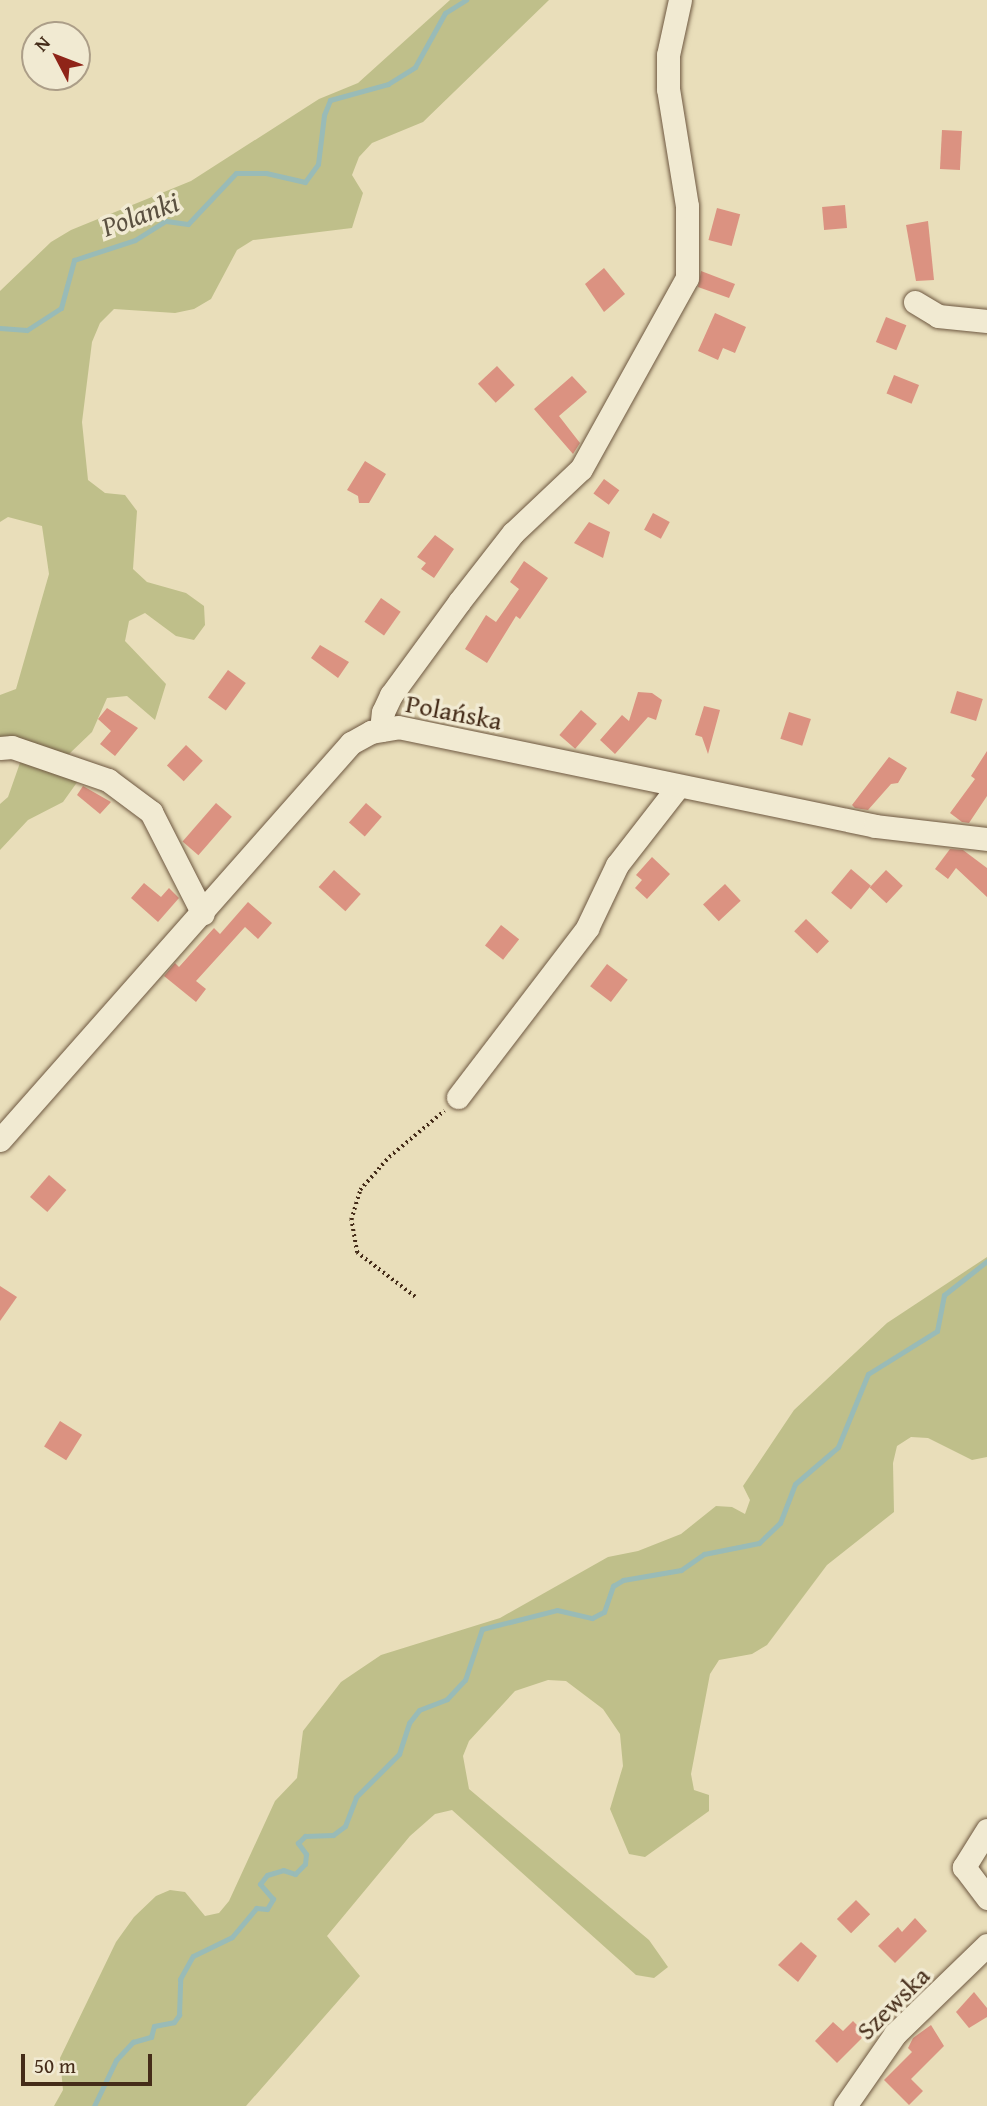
<!DOCTYPE html>
<meta charset="utf-8">
<style>
body{margin:0}
#map{position:relative;width:987px;height:2106px;overflow:hidden;background:#e9deba;font-family:"Gentium Book Plus",serif}
div>[style]{position:absolute}
.green>*{inset:0;background:#bfbf8a}
.stream>*{height:5px;margin:-2.5px;padding:0 2.5px;transform-origin:2.5px;border-radius:2.5px;background:#99bbb7}
.building>*{inset:0;background:#db9281;transform-origin:0 0}
.path>*{height:3.5px;margin-top:-1.75px;transform-origin:0;background:repeating-linear-gradient(90deg,#452c19 0 2px,transparent 0 5.5px)}
.roads{filter:drop-shadow(0 0 2px #6e5841) drop-shadow(0 0 2px #6e5841)}
.minor>*{height:23px;margin:-11.5px;padding:0 11.5px;transform-origin:11.5px;border-radius:11.5px;background:#f1ead2}
span{translate:-50% -50%;white-space:nowrap;text-align:center;line-height:1.15;-webkit-text-stroke:7px #f1ead2;paint-order:stroke}
.street-label{font-size:26px;color:#452c19}
.water-label{font-size:28px;color:#5a5040;font-style:italic}
.north{position:absolute;left:21px;top:21px;width:70px;height:70px;box-sizing:border-box;background:#f1ead2;border:2px solid #ac9e88;border-radius:50%;rotate:312deg;font-size:19px;font-weight:700;line-height:28px;text-align:center;color:#452c19}
.north::after{content:'';display:block;margin:auto;width:24px;height:32px;background:#8f2418;clip-path:polygon(50% 0,100% 100%,50% 72%,0 100%)}
.scale{position:absolute;left:21px;top:2054px;width:131px;height:32px;box-sizing:border-box;border:4px solid #452c19;border-top:0;padding-left:9px;font-size:21px;line-height:24px;white-space:nowrap;color:#452c19;-webkit-text-stroke:5px #f1ead2;paint-order:stroke}
</style>
<div id="map">
<div class="green">
<div style="clip-path:polygon(450px 0,549px 0,423px 122px,372px 143px,359px 157px,352px 175px,363px 193px,352px 228px,253px 240px,237px 250px,211px 299px,194px 309px,175px 313px,114px 309px,100px 323px,92px 342px,82px 422px,88px 480px,105px 493px,125px 495px,137px 511px,133px 569px,147px 582px,186px 593px,204px 606px,205px 625px,194px 640px,176px 636px,145px 613px,129px 621px,125px 641px,166px 684px,155px 720px,127px 696px,107px 698px,92px 732px,68px 755px,78px 781px,63px 802px,28px 820px,0 850px,0 804px,8px 797px,21px 760px,0 746px,0 695px,16px 689px,49px 574px,42px 526px,8px 517px,0 522px,0 291px,51px 242px,71px 230px,191px 181px,319px 99px,358px 83px)"></div>
<div style="clip-path:polygon(987px 1257px,987px 1457px,972px 1460px,928px 1438px,911px 1437px,897px 1446px,893px 1463px,894px 1512px,827px 1565px,767px 1645px,752px 1654px,719px 1660px,710px 1674px,691px 1774px,694px 1790px,709px 1795px,709px 1811px,645px 1857px,629px 1854px,610px 1809px,623px 1766px,620px 1734px,603px 1709px,566px 1681px,548px 1680px,515px 1691px,469px 1741px,463px 1756px,469px 1789px,649px 1940px,668px 1967px,654px 1978px,636px 1975px,452px 1810px,435px 1814px,410px 1836px,327px 1936px,360px 1976px,246px 2106px,54px 2106px,63px 2090px,60px 2058px,116px 1942px,134px 1917px,156px 1896px,170px 1890px,185px 1892px,205px 1916px,219px 1913px,229px 1901px,275px 1801px,297px 1778px,303px 1731px,341px 1682px,381px 1655px,500px 1618px,608px 1557px,638px 1551px,681px 1534px,716px 1506px,732px 1507px,745px 1514px,750px 1500px,743px 1486px,794px 1410px,887px 1323px)"></div>
</div>
<div class="stream">
<div style="left:0;top:328px;width:27px;rotate:4deg"></div>
<div style="left:27px;top:330px;width:40px;rotate:-32.9deg"></div>
<div style="left:61px;top:308px;width:50px;rotate:-74.8deg"></div>
<div style="left:74px;top:260px;width:64px;rotate:-18.2deg"></div>
<div style="left:135px;top:240px;width:36px;rotate:-32deg"></div>
<div style="left:166px;top:221px;width:22px;rotate:8deg"></div>
<div style="left:188px;top:224px;width:70px;rotate:-46.7deg"></div>
<div style="left:236px;top:173px;width:30px"></div>
<div style="left:266px;top:173px;width:40px;rotate:13deg"></div>
<div style="left:305px;top:182px;width:22px;rotate:-54deg"></div>
<div style="left:318px;top:164px;width:49px;rotate:-83deg"></div>
<div style="left:324px;top:115px;width:16px;rotate:-68deg"></div>
<div style="left:330px;top:100px;width:60px;rotate:-15.4deg"></div>
<div style="left:388px;top:84px;width:32px;rotate:-32deg"></div>
<div style="left:415px;top:67px;width:62px;rotate:-60.9deg"></div>
<div style="left:445px;top:13px;width:25px;rotate:-32deg"></div>
<div style="left:94px;top:2106px;width:51px;rotate:-64.4deg"></div>
<div style="left:116px;top:2060px;width:25px;rotate:-47deg"></div>
<div style="left:133px;top:2042px;width:19px;rotate:-16deg"></div>
<div style="left:151px;top:2037px;width:11px;rotate:-75deg"></div>
<div style="left:154px;top:2026px;width:20px;rotate:-11deg"></div>
<div style="left:174px;top:2022px;width:9px;rotate:-54deg"></div>
<div style="left:179px;top:2015px;width:36px;rotate:-88deg"></div>
<div style="left:180px;top:1979px;width:26px;rotate:-61deg"></div>
<div style="left:193px;top:1956px;width:43px;rotate:-26deg"></div>
<div style="left:232px;top:1937px;width:38px;rotate:-50deg"></div>
<div style="left:256px;top:1908px;width:11px;rotate:5deg"></div>
<div style="left:267px;top:1909px;width:12px;rotate:-59deg"></div>
<div style="left:273px;top:1899px;width:20px;rotate:-131deg"></div>
<div style="left:260px;top:1884px;width:11px;rotate:-52deg"></div>
<div style="left:267px;top:1875px;width:17px;rotate:-17deg"></div>
<div style="left:283px;top:1870px;width:13px;rotate:18deg"></div>
<div style="left:295px;top:1874px;width:14px;rotate:-45deg"></div>
<div style="left:305px;top:1864px;width:10px;rotate:-84deg"></div>
<div style="left:306px;top:1854px;width:14px;rotate:-126deg"></div>
<div style="left:298px;top:1843px;width:10px;rotate:-45deg"></div>
<div style="left:305px;top:1836px;width:28px;rotate:-2deg"></div>
<div style="left:333px;top:1835px;width:15px;rotate:-37deg"></div>
<div style="left:345px;top:1826px;width:31px;rotate:-69deg"></div>
<div style="left:356px;top:1797px;width:61px;rotate:-45deg"></div>
<div style="left:399px;top:1754px;width:33px;rotate:-72deg"></div>
<div style="left:409px;top:1723px;width:16px;rotate:-52deg"></div>
<div style="left:419px;top:1710px;width:30px;rotate:-21deg"></div>
<div style="left:447px;top:1699px;width:26px;rotate:-47deg"></div>
<div style="left:465px;top:1680px;width:54px;rotate:-71.6deg"></div>
<div style="left:482px;top:1629px;width:77px;rotate:-14.2deg"></div>
<div style="left:557px;top:1610px;width:36px;rotate:13deg"></div>
<div style="left:592px;top:1618px;width:13px;rotate:-27deg"></div>
<div style="left:604px;top:1612px;width:28px;rotate:-71deg"></div>
<div style="left:613px;top:1586px;width:12px;rotate:-31deg"></div>
<div style="left:623px;top:1580px;width:59px;rotate:-9.8deg"></div>
<div style="left:681px;top:1570px;width:28px;rotate:-35deg"></div>
<div style="left:704px;top:1554px;width:56px;rotate:-11.3deg"></div>
<div style="left:759px;top:1543px;width:29px;rotate:-44deg"></div>
<div style="left:780px;top:1523px;width:42px;rotate:-69deg"></div>
<div style="left:795px;top:1484px;width:57px;rotate:-40.7deg"></div>
<div style="left:838px;top:1447px;width:79px;rotate:-67.7deg"></div>
<div style="left:868px;top:1374px;width:81px;rotate:-31.9deg"></div>
<div style="left:937px;top:1331px;width:37px;rotate:-79deg"></div>
<div style="left:944px;top:1295px;width:55px;rotate:-38.3deg"></div>
</div>
<div class="building">
<div style="left:942px;top:130px;width:20px;height:39px;rotate:3deg"></div>
<div style="left:845px;top:205px;width:23px;height:23px;rotate:85deg"></div>
<div style="left:717px;top:208px;width:24px;height:33px;rotate:15deg"></div>
<div style="clip-path:polygon(928px 221px,934px 280px,916px 281px,906px 225px)"></div>
<div style="clip-path:polygon(604px 268px,625px 294px,604px 312px,585px 284px)"></div>
<div style="clip-path:polygon(701px 271px,735px 284px,729px 298px,698px 287px)"></div>
<div style="clip-path:polygon(715px 313px,746px 327px,735px 353px,723px 348px,718px 360px,698px 351px)"></div>
<div style="left:886px;top:317px;width:22px;height:27px;rotate:22deg"></div>
<div style="left:497px;top:366px;width:26px;height:26px;rotate:47deg"></div>
<div style="left:894px;top:375px;width:27px;height:20px;rotate:22deg"></div>
<div style="clip-path:polygon(572px 376px,587px 392px,559px 416px,580px 443px,573px 454px,534px 409px)"></div>
<div style="clip-path:polygon(365px 461px,386px 474px,369px 503px,359px 503px,358px 496px,347px 490px)"></div>
<div style="left:604px;top:479px;width:19px;height:18px;rotate:36deg"></div>
<div style="left:653px;top:513px;width:19px;height:19px;rotate:28deg"></div>
<div style="clip-path:polygon(589px 522px,610px 532px,603px 558px,574px 543px)"></div>
<div style="clip-path:polygon(435px 535px,454px 549px,434px 578px,421px 569px,426px 563px,417px 557px)"></div>
<div style="clip-path:polygon(524px 561px,548px 578px,520px 619px,516px 616px,487px 663px,465px 649px,486px 615px,496px 622px,519px 589px,510px 582px)"></div>
<div style="left:381px;top:598px;width:24px;height:29px;rotate:35deg"></div>
<div style="clip-path:polygon(320px 645px,349px 662px,338px 678px,311px 658px)"></div>
<div style="left:228px;top:670px;width:22px;height:34px;rotate:36deg"></div>
<div style="left:957px;top:691px;width:27px;height:23px;rotate:17deg"></div>
<div style="clip-path:polygon(638px 692px,652px 693px,662px 700px,656px 720px,648px 717px,615px 754px,600px 740px,622px 715px,629px 721px)"></div>
<div style="clip-path:polygon(704px 706px,720px 710px,708px 754px,702px 737px,695px 735px)"></div>
<div style="clip-path:polygon(107px 708px,138px 728px,115px 756px,100px 744px,111px 731px,98px 719px)"></div>
<div style="left:581px;top:710px;width:21px;height:33px;rotate:41deg"></div>
<div style="left:789px;top:712px;width:23px;height:28px;rotate:18deg"></div>
<div style="left:186px;top:745px;width:23px;height:28px;rotate:43deg"></div>
<div style="clip-path:polygon(987px 751px,987px 796px,969px 823px,962px 822px,950px 813px,975px 779px,971px 776px)"></div>
<div style="clip-path:polygon(889px 757px,907px 768px,898px 783px,891px 784px,868px 810px,855px 808px,852px 805px)"></div>
<div style="clip-path:polygon(83px 786px,111px 802px,100px 814px,77px 795px)"></div>
<div style="left:216px;top:803px;width:21px;height:51px;rotate:41deg"></div>
<div style="left:366px;top:803px;width:21px;height:26px;rotate:41deg"></div>
<div style="clip-path:polygon(950px 849px,963px 850px,987px 868px,987px 897px,956px 868px,948px 879px,935px 869px)"></div>
<div style="clip-path:polygon(652px 857px,670px 874px,647px 899px,635px 888px,642px 880px,636px 875px)"></div>
<div style="left:851px;top:869px;width:26px;height:31px;rotate:40deg"></div>
<div style="left:334px;top:870px;width:36px;height:23px;rotate:42deg"></div>
<div style="left:886px;top:870px;width:23px;height:24px;rotate:43deg"></div>
<div style="clip-path:polygon(144px 883px,161px 897px,169px 888px,179px 898px,158px 922px,131px 898px)"></div>
<div style="left:725px;top:884px;width:23px;height:30px;rotate:47deg"></div>
<div style="clip-path:polygon(248px 902px,272px 923px,258px 939px,245px 927px,196px 981px,206px 989px,196px 1002px,164px 976px,175px 963px,179px 967px,214px 928px,220px 934px)"></div>
<div style="left:806px;top:919px;width:32px;height:17px;rotate:44deg"></div>
<div style="left:501px;top:925px;width:23px;height:26px;rotate:38deg"></div>
<div style="left:607px;top:964px;width:26px;height:28px;rotate:37deg"></div>
<div style="left:49px;top:1175px;width:23px;height:29px;rotate:41deg"></div>
<div style="clip-path:polygon(0 1286px,17px 1297px,0 1321px)"></div>
<div style="left:60px;top:1421px;width:26px;height:30px;rotate:32deg"></div>
<div style="left:856px;top:1900px;width:20px;height:27px;rotate:45deg"></div>
<div style="clip-path:polygon(915px 1918px,927px 1931px,895px 1963px,878px 1946px,898px 1927px,902px 1932px)"></div>
<div style="clip-path:polygon(801px 1942px,817px 1956px,798px 1982px,778px 1965px)"></div>
<div style="clip-path:polygon(974px 1992px,987px 2008px,987px 2017px,969px 2028px,956px 2012px)"></div>
<div style="clip-path:polygon(853px 2021px,866px 2034px,837px 2063px,815px 2041px,833px 2022px,843px 2031px)"></div>
<div style="clip-path:polygon(931px 2025px,944px 2046px,911px 2079px,923px 2091px,909px 2105px,884px 2080px,912px 2052px,908px 2048px,913px 2038px)"></div>
</div>
<div class="path">
<div style="left:415px;top:1297px;width:73px;rotate:-142.8deg"></div>
<div style="left:357px;top:1253px;width:34px;rotate:-100deg"></div>
<div style="left:351px;top:1220px;width:31px;rotate:-73deg"></div>
<div style="left:360px;top:1190px;width:44px;rotate:-48.7deg"></div>
<div style="left:389px;top:1157px;width:72px;rotate:-39.9deg"></div>
</div>
<div class="roads">
<div class="minor">
<div style="left:915px;top:302px;width:27px;rotate:31deg"></div>
<div style="left:938px;top:316px;width:49px;rotate:5.8deg"></div>
<div style="left:381px;top:730px;width:18px;rotate:-84deg"></div>
<div style="left:383px;top:712px;width:19px;rotate:-65deg"></div>
<div style="left:391px;top:695px;width:115px;rotate:-53.8deg"></div>
<div style="left:459px;top:602px;width:88px;rotate:-52deg"></div>
<div style="left:513px;top:533px;width:93px;rotate:-43.3deg"></div>
<div style="left:581px;top:469px;width:218px;rotate:-61deg"></div>
<div style="left:687px;top:278px;width:72px;rotate:-90deg"></div>
<div style="left:687px;top:206px;width:119px;rotate:-99.2deg"></div>
<div style="left:668px;top:89px;width:34px;rotate:-90deg"></div>
<div style="left:668px;top:55px;width:56px;rotate:-77.7deg"></div>
<div style="left:0;top:748px;width:12px;rotate:-5deg"></div>
<div style="left:12px;top:747px;width:102px;rotate:19deg"></div>
<div style="left:108px;top:780px;width:54px;rotate:36.7deg"></div>
<div style="left:151px;top:812px;width:114px;rotate:63deg"></div>
<div style="left:458px;top:1097px;width:213px;rotate:-52.6deg"></div>
<div style="left:587px;top:928px;width:70px;rotate:-64.5deg"></div>
<div style="left:617px;top:865px;width:98px;rotate:-52.1deg"></div>
<div style="left:0;top:1140px;width:530px;rotate:-48.52deg"></div>
<div style="left:351px;top:743px;width:23px;rotate:-29deg"></div>
<div style="left:371px;top:732px;width:27px;rotate:-10deg"></div>
<div style="left:398px;top:727px;width:487px;rotate:11.7deg"></div>
<div style="left:875px;top:826px;width:113px;rotate:6.6deg"></div>
<div style="left:987px;top:1830px;width:44px;rotate:121.9deg"></div>
<div style="left:964px;top:1867px;width:39px;rotate:53deg"></div>
<div style="left:845px;top:2106px;width:88px;rotate:-55.2deg"></div>
<div style="left:895px;top:2034px;width:128px;rotate:-44.1deg"></div>
</div>
</div>
<div class="street-label">
<span style="left:454px;top:712px;rotate:11deg">Polańska</span>
<span style="left:893px;top:2003px;rotate:-45deg">Szewska</span>
</div>
<div class="water-label">
<span style="left:140px;top:214px;rotate:-20deg">Polanki</span>
</div>
<div class="north">N</div>
<div class="scale">50 m</div>
</div>
